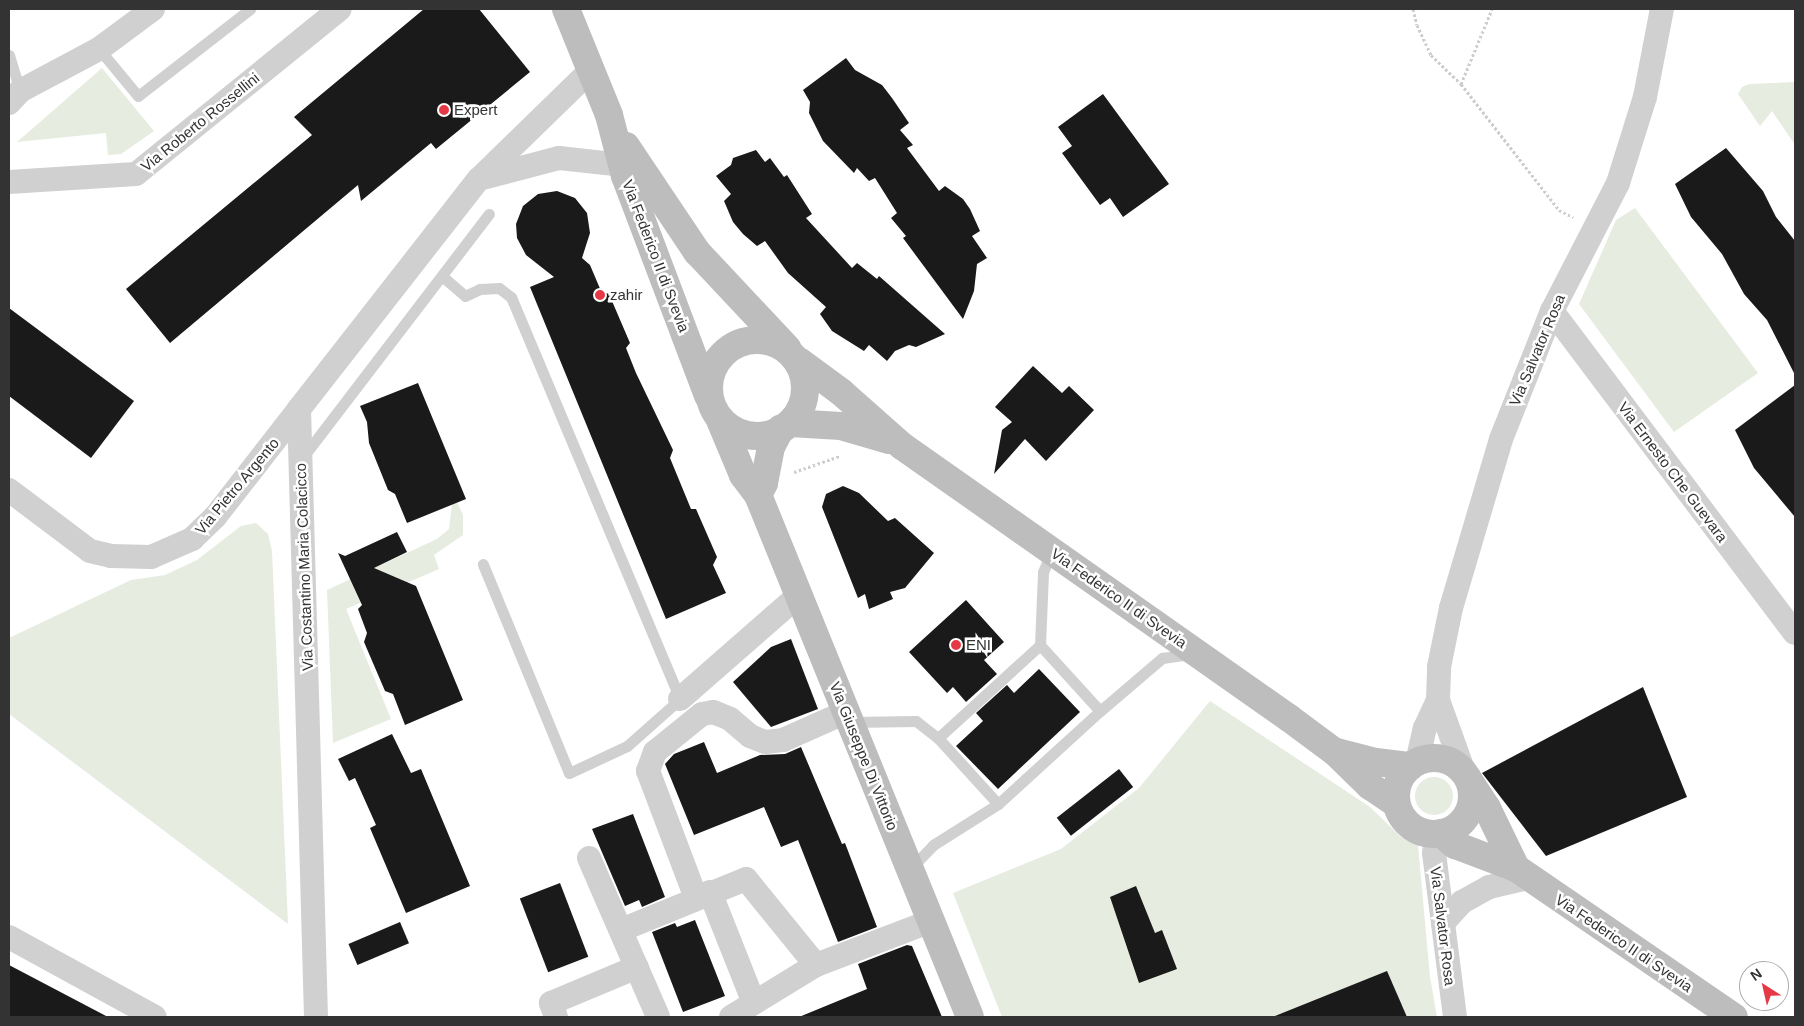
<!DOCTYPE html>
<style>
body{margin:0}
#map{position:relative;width:1804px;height:1026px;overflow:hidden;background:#fff;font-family:Helvetica,sans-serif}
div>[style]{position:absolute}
.green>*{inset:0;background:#e6ecdf}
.round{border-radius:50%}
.building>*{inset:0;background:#1a1a1a;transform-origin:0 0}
.path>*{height:3px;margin-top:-1.5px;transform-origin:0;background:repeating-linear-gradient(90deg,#cdcdcd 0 2.5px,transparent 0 5px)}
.service>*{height:11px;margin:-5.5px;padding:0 5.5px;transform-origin:5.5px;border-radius:5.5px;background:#d0d0d0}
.minor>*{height:24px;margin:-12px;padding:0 12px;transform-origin:12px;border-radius:12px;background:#d0d0d0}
.secondary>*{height:28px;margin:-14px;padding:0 14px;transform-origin:14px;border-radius:14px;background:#bdbdbd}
.secondary>.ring{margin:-14px;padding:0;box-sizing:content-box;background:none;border:28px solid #bdbdbd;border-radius:50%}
.dots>*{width:14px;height:14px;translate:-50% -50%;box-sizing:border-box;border:2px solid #fff;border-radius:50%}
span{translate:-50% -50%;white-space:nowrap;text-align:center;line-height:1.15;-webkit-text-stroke:5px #fff;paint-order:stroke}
.poi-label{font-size:15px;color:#333}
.left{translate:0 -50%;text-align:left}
.street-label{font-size:15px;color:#333}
.frame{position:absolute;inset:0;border:10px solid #333;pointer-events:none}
.north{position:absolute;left:1739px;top:961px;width:50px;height:50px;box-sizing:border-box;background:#fff;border:1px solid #adadad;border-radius:50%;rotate:325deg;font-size:14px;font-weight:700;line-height:20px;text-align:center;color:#333}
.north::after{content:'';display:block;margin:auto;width:18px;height:22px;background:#e63946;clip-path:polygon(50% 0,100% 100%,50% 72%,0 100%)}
</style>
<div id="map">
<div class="green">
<div style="clip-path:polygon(102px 68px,154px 131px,121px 154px,108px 155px,106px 133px,17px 142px)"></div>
<div style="clip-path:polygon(1795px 82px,1795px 145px,1772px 111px,1760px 126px,1738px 94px,1742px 87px,1749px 84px)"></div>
<div style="clip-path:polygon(1635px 208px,1758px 373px,1674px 432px,1579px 304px,1616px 220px)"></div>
<div style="clip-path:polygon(457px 502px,463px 515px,463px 535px,434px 555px,439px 569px,346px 609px,391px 719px,333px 743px,327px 590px,437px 539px,449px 529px,452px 504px)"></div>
<div style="clip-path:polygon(256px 523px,268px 534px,272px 551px,288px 924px,9px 714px,9px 638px,131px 580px,165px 575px,197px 560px,241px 526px)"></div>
<div style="clip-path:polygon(1210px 701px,1370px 807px,1400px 836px,1418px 845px,1430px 977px,1437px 1017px,1002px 1017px,953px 893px,1061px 849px,1139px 788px)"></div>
<div class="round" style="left:1415px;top:777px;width:38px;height:38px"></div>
</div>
<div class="building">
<div style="clip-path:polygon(424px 9px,479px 9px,530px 72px,436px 149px,431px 143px,361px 201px,358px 185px,170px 343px,126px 289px,312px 135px,294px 117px)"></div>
<div style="clip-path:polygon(846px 58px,855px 70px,882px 85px,892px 98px,909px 123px,900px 130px,913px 145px,907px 148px,939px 191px,945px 186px,963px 199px,970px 209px,980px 231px,972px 236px,987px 258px,977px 264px,974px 291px,963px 319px,903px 238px,906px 236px,891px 218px,897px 213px,875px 178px,869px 181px,857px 168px,854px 173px,823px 141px,809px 113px,810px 102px,803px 90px)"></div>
<div style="clip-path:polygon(1103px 94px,1169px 184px,1123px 217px,1110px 198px,1100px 205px,1062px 153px,1072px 146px,1058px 127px)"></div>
<div style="clip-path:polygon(1726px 148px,1763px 191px,1776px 217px,1795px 241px,1795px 375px,1767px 320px,1744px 294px,1722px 254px,1691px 217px,1675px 184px)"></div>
<div style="clip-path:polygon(756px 150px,765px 162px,770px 158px,784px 177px,787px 175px,812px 214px,806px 218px,852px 268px,857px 263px,877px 279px,879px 276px,945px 334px,916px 347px,909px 345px,895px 351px,887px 361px,869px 345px,864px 351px,832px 331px,820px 314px,826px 307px,788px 273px,765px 241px,757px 246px,743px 234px,733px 222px,724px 201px,731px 194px,716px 176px,731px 165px,733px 158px)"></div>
<div style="clip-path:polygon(557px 191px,575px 198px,587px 213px,590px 233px,582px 258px,590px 265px,601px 291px,609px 294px,630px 343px,626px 348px,636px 373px,673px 450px,670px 458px,691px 509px,696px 509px,717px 557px,713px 565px,726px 593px,666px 619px,530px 287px,554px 277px,526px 255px,517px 238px,516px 224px,523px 206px,538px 194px)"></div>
<div style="clip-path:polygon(9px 308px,134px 401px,91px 458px,9px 396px)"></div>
<div style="clip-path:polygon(1033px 366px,1062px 393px,1069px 386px,1094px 410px,1046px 461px,1025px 439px,994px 474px,1002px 430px,1012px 422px,995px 407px)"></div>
<div style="clip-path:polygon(418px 383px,466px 499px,407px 523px,395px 494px,388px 490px,369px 443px,367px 422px,360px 406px)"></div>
<div style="clip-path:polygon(1795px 385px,1795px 517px,1754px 468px,1735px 430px)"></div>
<div style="clip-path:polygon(843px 486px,859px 493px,888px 521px,895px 518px,934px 553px,905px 588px,890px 592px,893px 599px,869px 609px,865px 594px,858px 598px,822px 507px,826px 494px)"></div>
<div style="clip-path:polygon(397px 532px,407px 552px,374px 568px,416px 586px,463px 700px,405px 725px,393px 694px,385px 691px,364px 642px,367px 633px,358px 609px,362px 605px,338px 553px,345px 556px)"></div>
<div style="clip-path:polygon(966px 600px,1004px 642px,984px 660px,997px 674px,966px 702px,953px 687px,947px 693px,909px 652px)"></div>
<div style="clip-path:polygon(791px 639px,818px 709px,771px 727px,733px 682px,771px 647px)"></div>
<div style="clip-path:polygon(1039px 669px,1080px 712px,998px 789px,956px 746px,983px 721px,976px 713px,1007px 685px,1014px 693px)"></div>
<div style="clip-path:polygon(1643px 687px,1687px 797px,1546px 856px,1482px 773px)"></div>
<div style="clip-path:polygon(392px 734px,411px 773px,421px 769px,470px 886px,406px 913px,370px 828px,376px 825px,355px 778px,349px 781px,338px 759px)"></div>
<div style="clip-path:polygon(704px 742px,717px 773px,760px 755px,785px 754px,801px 747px,842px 844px,845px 843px,877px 927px,838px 942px,798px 840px,781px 847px,764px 807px,694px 835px,665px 764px,674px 754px)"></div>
<div style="left:1119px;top:769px;width:23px;height:79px;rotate:52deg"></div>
<div style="clip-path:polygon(633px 814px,665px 897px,642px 907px,639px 900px,625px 906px,592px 829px)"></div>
<div style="left:560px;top:883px;width:79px;height:43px;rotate:69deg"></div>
<div style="clip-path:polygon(1136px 886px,1155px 933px,1162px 930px,1177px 969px,1139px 983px,1110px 897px)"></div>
<div style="clip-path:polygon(695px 920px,725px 996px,683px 1012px,652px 932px,675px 923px,677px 927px)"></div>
<div style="left:400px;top:922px;width:23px;height:56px;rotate:67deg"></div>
<div style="clip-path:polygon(907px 945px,912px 946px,942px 1017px,799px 1017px,867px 989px,858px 964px)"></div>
<div style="clip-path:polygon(9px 965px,108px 1017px,9px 1017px)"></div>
<div style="clip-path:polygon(1387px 971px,1407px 1017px,1275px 1017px,1275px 1016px)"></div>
</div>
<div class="path">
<div style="left:1413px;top:9px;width:16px;rotate:76deg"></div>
<div style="left:1417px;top:25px;width:33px;rotate:65deg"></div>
<div style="left:1431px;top:55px;width:42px;rotate:44deg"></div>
<div style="left:1461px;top:84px;width:160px;rotate:52.1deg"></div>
<div style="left:1559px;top:210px;width:16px;rotate:27deg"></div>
<div style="left:1461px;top:84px;width:81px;rotate:-67.5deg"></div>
<div style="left:794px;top:472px;width:49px;rotate:-19.2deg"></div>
</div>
<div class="service">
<div style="left:99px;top:49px;width:61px;rotate:50.3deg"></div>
<div style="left:138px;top:96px;width:142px;rotate:-37.8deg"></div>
<div style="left:9px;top:55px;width:38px;rotate:73deg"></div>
<div style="left:442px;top:276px;width:30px;rotate:41deg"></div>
<div style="left:465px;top:296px;width:17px;rotate:-25deg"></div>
<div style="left:480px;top:289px;width:19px;rotate:-3deg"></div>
<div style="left:499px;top:288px;width:15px;rotate:37deg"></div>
<div style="left:511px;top:297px;width:436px;rotate:67.2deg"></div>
<div style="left:680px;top:699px;width:71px;rotate:138.4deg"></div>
<div style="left:627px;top:746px;width:64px;rotate:155deg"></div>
<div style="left:569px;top:773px;width:226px;rotate:-112.4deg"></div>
<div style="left:303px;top:457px;width:306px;rotate:-52.6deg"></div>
<div style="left:1040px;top:645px;width:138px;rotate:137.6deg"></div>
<div style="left:938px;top:738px;width:89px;rotate:47.7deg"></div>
<div style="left:998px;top:804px;width:138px;rotate:-42.4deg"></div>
<div style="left:1100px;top:711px;width:89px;rotate:-132.3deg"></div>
<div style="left:1040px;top:645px;width:73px;rotate:-87.6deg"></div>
<div style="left:1043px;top:572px;width:23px;rotate:-67deg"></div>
<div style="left:1100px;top:711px;width:82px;rotate:-40.5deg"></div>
<div style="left:1162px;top:658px;width:29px;rotate:-8deg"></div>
<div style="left:850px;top:722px;width:66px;rotate:-0.9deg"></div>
<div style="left:916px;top:721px;width:28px;rotate:38deg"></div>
<div style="left:911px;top:868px;width:32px;rotate:-46deg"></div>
<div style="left:933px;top:845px;width:77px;rotate:-32.2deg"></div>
</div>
<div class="minor">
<div style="left:9px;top:103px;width:16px;rotate:-47deg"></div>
<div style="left:20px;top:91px;width:89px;rotate:-28deg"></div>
<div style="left:99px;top:49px;width:67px;rotate:-36.5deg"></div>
<div style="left:480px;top:178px;width:155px;rotate:-44.2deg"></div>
<div style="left:9px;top:182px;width:127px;rotate:-3.6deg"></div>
<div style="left:136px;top:174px;width:262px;rotate:-39deg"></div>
<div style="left:1552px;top:311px;width:403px;rotate:53deg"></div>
<div style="left:9px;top:490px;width:101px;rotate:37deg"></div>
<div style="left:90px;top:551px;width:22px;rotate:13deg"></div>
<div style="left:111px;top:556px;width:40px;rotate:1.4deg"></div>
<div style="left:151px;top:557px;width:45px;rotate:-23.7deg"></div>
<div style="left:192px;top:539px;width:32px;rotate:-44deg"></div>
<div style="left:215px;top:517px;width:137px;rotate:-52.1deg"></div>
<div style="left:680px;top:699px;width:158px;rotate:-41.2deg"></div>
<div style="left:1417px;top:762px;width:35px;rotate:-77deg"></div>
<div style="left:1425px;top:728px;width:31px;rotate:-65deg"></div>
<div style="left:1464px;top:772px;width:77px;rotate:-109.9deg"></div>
<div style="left:1438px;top:700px;width:33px;rotate:-88deg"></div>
<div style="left:1439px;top:667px;width:60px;rotate:-78.5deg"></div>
<div style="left:1451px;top:608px;width:176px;rotate:-73.5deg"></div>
<div style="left:1501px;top:439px;width:138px;rotate:-68.3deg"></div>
<div style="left:1552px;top:311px;width:144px;rotate:-62.7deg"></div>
<div style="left:1618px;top:183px;width:90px;rotate:-72.6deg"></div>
<div style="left:1645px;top:97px;width:90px;rotate:-79.1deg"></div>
<div style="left:1437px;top:834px;width:19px;rotate:99deg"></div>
<div style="left:1434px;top:853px;width:165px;rotate:82.7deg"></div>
<div style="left:589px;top:858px;width:173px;rotate:66.5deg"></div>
<div style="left:710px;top:892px;width:119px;rotate:68.4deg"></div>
<div style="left:696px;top:898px;width:136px;rotate:-110.7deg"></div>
<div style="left:648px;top:771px;width:20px;rotate:-70deg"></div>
<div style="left:655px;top:752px;width:60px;rotate:-39deg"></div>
<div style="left:702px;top:714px;width:11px;rotate:-10deg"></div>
<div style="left:713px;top:712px;width:18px;rotate:22deg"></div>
<div style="left:730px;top:719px;width:26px;rotate:40deg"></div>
<div style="left:750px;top:736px;width:16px;rotate:22deg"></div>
<div style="left:765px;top:742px;width:18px;rotate:-6deg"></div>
<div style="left:783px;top:740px;width:69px;rotate:-24deg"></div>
<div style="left:1443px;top:923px;width:28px;rotate:-48deg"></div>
<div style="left:1462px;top:902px;width:31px;rotate:-29deg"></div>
<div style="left:1489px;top:887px;width:40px;rotate:-13deg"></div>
<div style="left:621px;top:930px;width:135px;rotate:-22.2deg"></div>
<div style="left:746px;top:879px;width:111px;rotate:50.9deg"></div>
<div style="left:9px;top:937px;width:166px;rotate:28.7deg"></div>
<div style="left:316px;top:1017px;width:608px;rotate:-91.6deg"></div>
<div style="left:299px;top:409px;width:292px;rotate:-52deg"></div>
<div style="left:479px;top:179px;width:83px;rotate:-14.7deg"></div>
<div style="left:559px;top:158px;width:63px;rotate:6.3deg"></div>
<div style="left:556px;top:1017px;width:15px;rotate:-110deg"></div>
<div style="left:551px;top:1003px;width:93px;rotate:-22.7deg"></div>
<div style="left:731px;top:1017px;width:100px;rotate:-31.5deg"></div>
<div style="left:816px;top:965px;width:123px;rotate:-20.9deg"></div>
</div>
<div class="secondary">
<div style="left:566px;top:9px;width:114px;rotate:67.9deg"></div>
<div style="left:609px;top:115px;width:63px;rotate:75.3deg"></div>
<div style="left:625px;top:176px;width:235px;rotate:69.3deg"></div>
<div style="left:626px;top:146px;width:128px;rotate:56.2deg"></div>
<div style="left:697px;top:252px;width:132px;rotate:46.8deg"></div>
<div class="ring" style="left:709px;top:340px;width:68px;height:68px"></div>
<div style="left:799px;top:361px;width:52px;rotate:36.4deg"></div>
<div style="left:841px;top:392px;width:81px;rotate:41.5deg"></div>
<div style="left:902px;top:446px;width:473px;rotate:35.1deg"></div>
<div style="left:1289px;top:718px;width:57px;rotate:36.5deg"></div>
<div style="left:1335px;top:752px;width:49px;rotate:44.2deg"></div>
<div style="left:1370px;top:786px;width:32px;rotate:34deg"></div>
<div style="left:720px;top:420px;width:60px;rotate:67.3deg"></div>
<div style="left:743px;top:475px;width:25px;rotate:53deg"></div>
<div style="left:758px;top:495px;width:563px;rotate:67.9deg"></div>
<div style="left:790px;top:423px;width:51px;rotate:3.4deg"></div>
<div style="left:841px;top:426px;width:50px;rotate:16.3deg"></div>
<div style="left:758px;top:495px;width:13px;rotate:-63deg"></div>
<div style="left:764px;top:483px;width:37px;rotate:-79deg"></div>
<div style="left:771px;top:447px;width:21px;rotate:-62deg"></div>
<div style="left:1337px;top:752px;width:40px;rotate:14.4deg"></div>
<div style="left:1376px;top:762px;width:35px;rotate:7deg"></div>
<div class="ring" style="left:1396px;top:758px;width:48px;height:48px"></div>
<div style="left:1470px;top:782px;width:31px;rotate:57deg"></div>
<div style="left:1487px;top:808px;width:67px;rotate:64.2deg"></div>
<div style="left:1441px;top:833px;width:18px;rotate:41deg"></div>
<div style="left:1455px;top:845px;width:65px;rotate:20.7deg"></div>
<div style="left:1516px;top:868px;width:264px;rotate:34.4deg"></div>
</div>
<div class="dots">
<div style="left:444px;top:110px;background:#e63946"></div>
<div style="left:600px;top:295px;background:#e63946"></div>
<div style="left:956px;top:645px;background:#e63946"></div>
</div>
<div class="poi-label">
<span class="left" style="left:454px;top:110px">Expert</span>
<span class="left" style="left:610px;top:295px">zahir</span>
<span class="left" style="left:966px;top:645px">ENI</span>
</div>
<div class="street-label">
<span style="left:200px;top:122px;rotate:-39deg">Via Roberto Rossellini</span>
<span style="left:656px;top:256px;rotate:69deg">Via Federico II di Svevia</span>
<span style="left:1537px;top:350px;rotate:-67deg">Via Salvator Rosa</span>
<span style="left:1673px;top:472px;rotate:53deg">Via Ernesto Che Guevara</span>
<span style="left:237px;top:486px;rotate:-50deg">Via Pietro Argento</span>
<span style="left:304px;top:567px;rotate:-92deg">Via Costantino Maria Colacicco</span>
<span style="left:1119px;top:598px;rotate:35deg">Via Federico II di Svevia</span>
<span style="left:864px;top:756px;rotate:68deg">Via Giuseppe Di Vittorio</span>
<span style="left:1443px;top:926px;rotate:83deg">Via Salvator Rosa</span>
<span style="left:1624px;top:943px;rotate:34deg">Via Federico II di Svevia</span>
</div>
<div class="frame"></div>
<div class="north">N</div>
</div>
